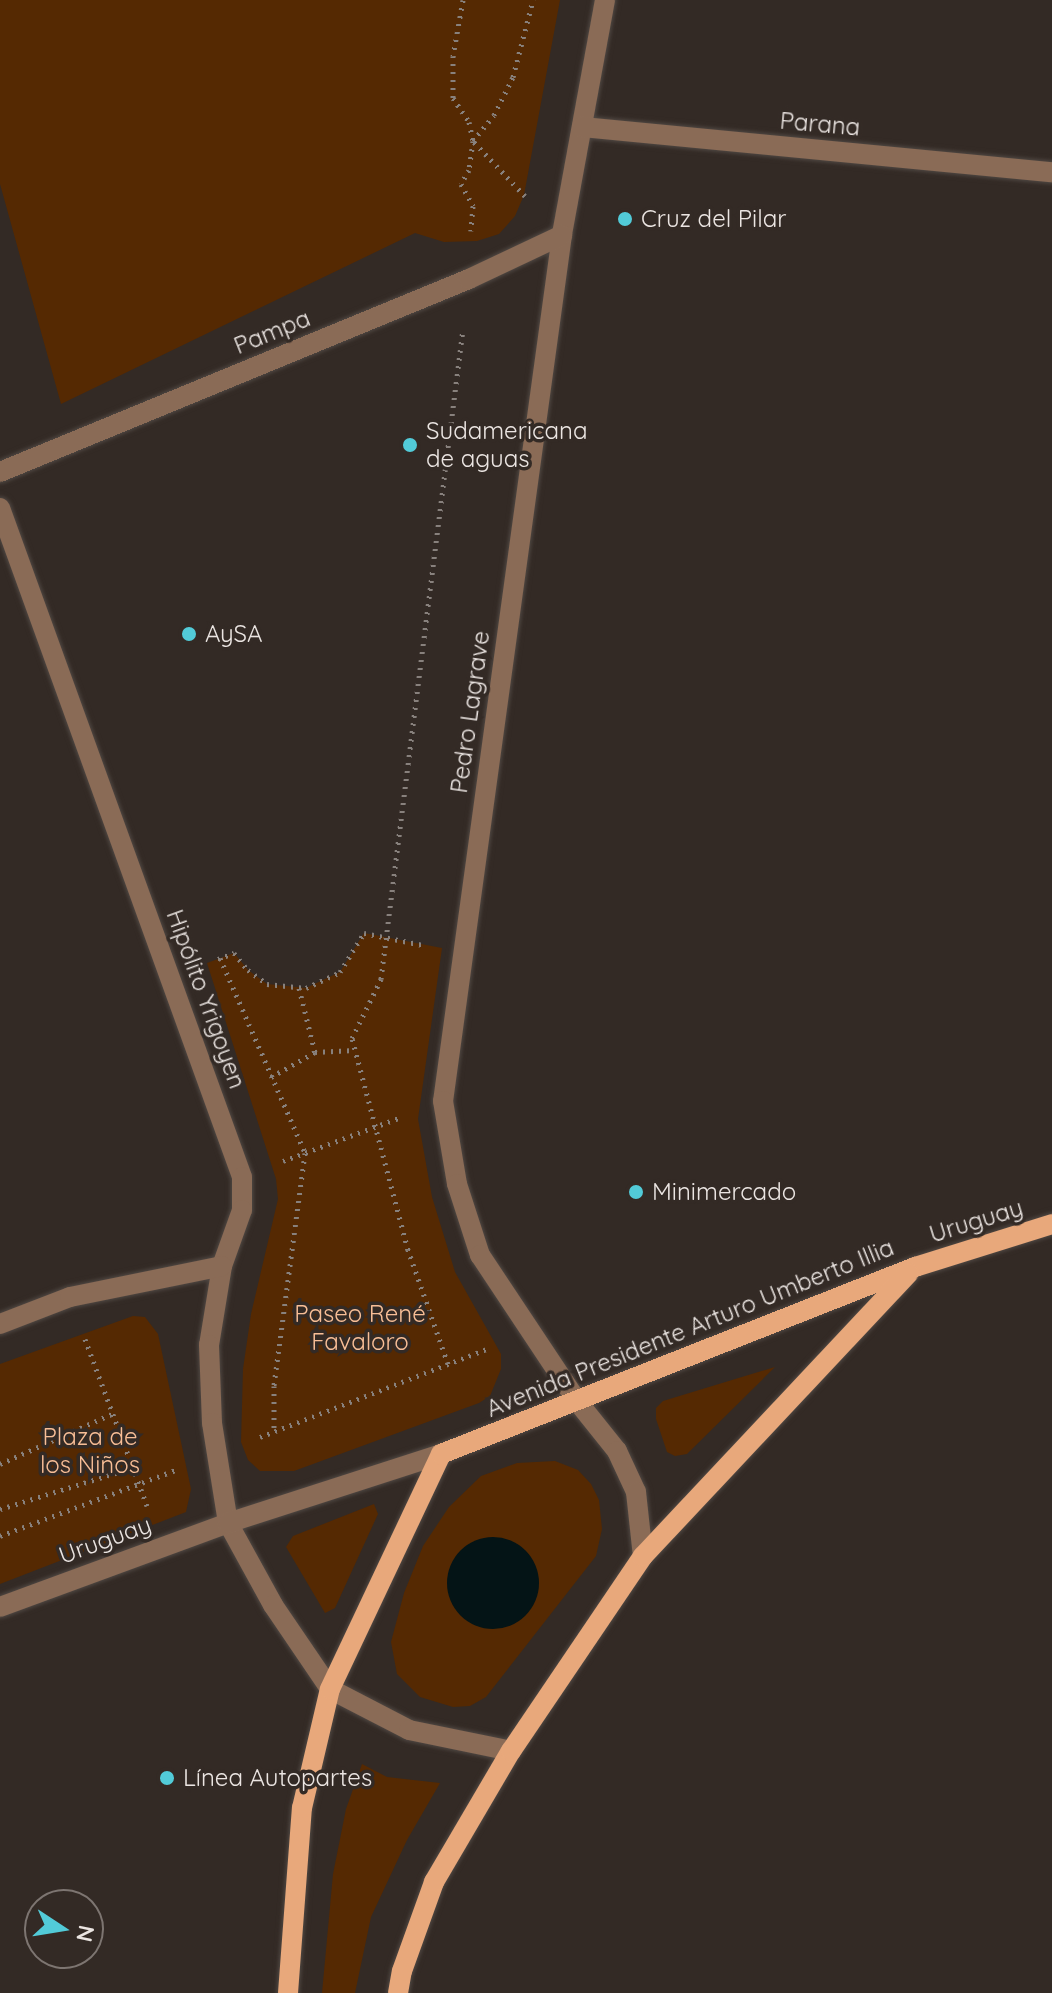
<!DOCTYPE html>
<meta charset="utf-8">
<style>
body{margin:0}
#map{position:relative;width:1052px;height:1993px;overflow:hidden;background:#332a25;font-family:Quicksand,sans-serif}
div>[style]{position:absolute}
.green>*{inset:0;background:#552902}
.water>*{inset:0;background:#041416}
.round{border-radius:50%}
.path>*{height:5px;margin-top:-2.5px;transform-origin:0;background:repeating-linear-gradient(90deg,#88817d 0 2px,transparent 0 8px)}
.roads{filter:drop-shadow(0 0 2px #504843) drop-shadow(0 0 2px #504843)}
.minor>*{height:20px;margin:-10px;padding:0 10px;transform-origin:10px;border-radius:10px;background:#8a6b56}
.major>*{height:20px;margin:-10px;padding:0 10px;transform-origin:10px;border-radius:10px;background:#e8a87b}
.dots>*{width:22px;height:22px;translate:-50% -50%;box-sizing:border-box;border:4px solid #332a25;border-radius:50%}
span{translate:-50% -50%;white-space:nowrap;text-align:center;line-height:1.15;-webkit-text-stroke:7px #332a25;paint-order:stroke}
.street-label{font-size:24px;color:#ebe5e2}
.poi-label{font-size:24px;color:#ebe5e2}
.left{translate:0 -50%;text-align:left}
.park-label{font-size:24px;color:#f8be96}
.north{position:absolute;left:24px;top:1889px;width:80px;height:80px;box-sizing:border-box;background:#332a25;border:2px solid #7d7571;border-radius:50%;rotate:102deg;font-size:22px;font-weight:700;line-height:32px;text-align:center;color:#ebe5e2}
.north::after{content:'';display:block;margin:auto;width:28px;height:36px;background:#52cbd8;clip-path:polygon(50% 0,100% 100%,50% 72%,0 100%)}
</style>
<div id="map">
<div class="green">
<div style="clip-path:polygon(0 0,560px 0,524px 195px,515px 216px,499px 234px,477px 241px,444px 242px,415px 233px,61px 404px,0 184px)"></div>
<div style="clip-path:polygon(364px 933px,442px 948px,418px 1119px,432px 1197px,455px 1272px,501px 1354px,501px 1369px,490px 1396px,479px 1403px,294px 1471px,260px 1471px,248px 1460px,241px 1442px,243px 1369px,251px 1314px,278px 1199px,276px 1179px,207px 963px,234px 953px,248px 970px,267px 984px,306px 988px,340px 972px)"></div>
<div style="clip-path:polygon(133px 1316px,145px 1317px,158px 1334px,191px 1489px,186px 1512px,0 1584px,0 1364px)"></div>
<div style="clip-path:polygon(775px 1367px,687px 1454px,675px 1456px,667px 1452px,656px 1419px,656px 1408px,663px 1401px)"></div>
<div style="clip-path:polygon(555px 1461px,578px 1470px,591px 1484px,599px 1500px,602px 1529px,596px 1556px,486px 1697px,470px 1706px,453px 1707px,420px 1697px,397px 1674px,391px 1642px,404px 1593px,423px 1546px,449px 1507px,481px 1476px,517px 1463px)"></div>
<div style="clip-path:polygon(374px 1504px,378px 1514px,335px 1608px,325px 1613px,286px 1547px,293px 1536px)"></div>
<div style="clip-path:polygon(362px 1764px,387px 1777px,440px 1783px,407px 1840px,371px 1917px,355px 1993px,322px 1993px,333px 1874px,346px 1809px)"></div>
</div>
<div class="water">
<div class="round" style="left:447px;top:1537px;width:92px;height:92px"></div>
</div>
<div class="path">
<div style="left:463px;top:0;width:57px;rotate:100.1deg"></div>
<div style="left:453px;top:56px;width:42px;rotate:90deg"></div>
<div style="left:453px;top:98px;width:29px;rotate:56deg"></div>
<div style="left:469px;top:122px;width:19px;rotate:78deg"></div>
<div style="left:473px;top:141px;width:29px;rotate:98deg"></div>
<div style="left:469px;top:170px;width:16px;rotate:120deg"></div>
<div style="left:461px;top:184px;width:25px;rotate:61deg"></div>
<div style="left:473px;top:206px;width:25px;rotate:95deg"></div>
<div style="left:525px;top:196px;width:76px;rotate:-133.4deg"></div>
<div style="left:473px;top:141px;width:33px;rotate:-51deg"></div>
<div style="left:494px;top:115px;width:42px;rotate:-63.4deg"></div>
<div style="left:513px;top:77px;width:80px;rotate:-75.4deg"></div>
<div style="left:220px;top:958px;width:213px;rotate:66.4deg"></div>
<div style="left:305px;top:1153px;width:235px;rotate:97.6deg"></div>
<div style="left:274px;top:1386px;width:45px;rotate:90deg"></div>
<div style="left:218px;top:959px;width:17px;rotate:-21deg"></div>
<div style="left:234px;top:953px;width:22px;rotate:51deg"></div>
<div style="left:248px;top:970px;width:24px;rotate:36deg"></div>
<div style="left:267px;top:984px;width:39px;rotate:6deg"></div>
<div style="left:306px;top:988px;width:38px;rotate:-25deg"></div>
<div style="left:340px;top:972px;width:46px;rotate:-58.4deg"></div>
<div style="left:364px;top:933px;width:60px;rotate:11.5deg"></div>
<div style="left:299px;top:988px;width:66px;rotate:76deg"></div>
<div style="left:271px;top:1077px;width:51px;rotate:-29.6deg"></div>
<div style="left:315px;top:1052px;width:40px;rotate:-2.9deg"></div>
<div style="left:283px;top:1161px;width:126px;rotate:-20.4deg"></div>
<div style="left:85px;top:1339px;width:178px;rotate:69.6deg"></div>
<div style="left:448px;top:1364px;width:121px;rotate:-109.3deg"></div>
<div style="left:408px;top:1250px;width:219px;rotate:-104.8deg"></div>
<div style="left:352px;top:1038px;width:66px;rotate:-63.8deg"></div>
<div style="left:381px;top:979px;width:655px;rotate:-82.81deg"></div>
<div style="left:260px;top:1437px;width:246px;rotate:-21.2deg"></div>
<div style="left:0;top:1464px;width:123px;rotate:-24.1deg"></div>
<div style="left:0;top:1509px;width:138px;rotate:-17.3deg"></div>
<div style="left:0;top:1536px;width:188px;rotate:-20.6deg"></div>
</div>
<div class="roads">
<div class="minor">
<div style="left:605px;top:0;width:239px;rotate:100.4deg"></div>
<div style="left:562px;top:235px;width:874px;rotate:97.82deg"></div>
<div style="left:443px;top:1101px;width:84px;rotate:80.4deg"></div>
<div style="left:457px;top:1184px;width:75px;rotate:72.1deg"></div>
<div style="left:480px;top:1255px;width:175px;rotate:56.4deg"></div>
<div style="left:577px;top:1401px;width:64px;rotate:51.3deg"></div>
<div style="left:617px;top:1451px;width:45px;rotate:65.1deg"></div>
<div style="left:636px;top:1492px;width:64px;rotate:83.8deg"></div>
<div style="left:582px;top:127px;width:472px;rotate:5.5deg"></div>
<div style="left:0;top:472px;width:507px;rotate:-22.37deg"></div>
<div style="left:469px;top:279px;width:103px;rotate:-25.3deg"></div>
<div style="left:0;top:508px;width:711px;rotate:70.11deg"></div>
<div style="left:242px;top:1177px;width:33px;rotate:90deg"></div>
<div style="left:242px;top:1210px;width:59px;rotate:109.7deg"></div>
<div style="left:222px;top:1266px;width:80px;rotate:99.3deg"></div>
<div style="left:209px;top:1345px;width:78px;rotate:87.8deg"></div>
<div style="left:212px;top:1423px;width:101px;rotate:80.9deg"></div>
<div style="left:228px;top:1523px;width:94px;rotate:61.2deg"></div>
<div style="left:273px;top:1605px;width:102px;rotate:55.8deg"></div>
<div style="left:330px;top:1689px;width:89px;rotate:27.4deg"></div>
<div style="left:409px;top:1730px;width:104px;rotate:11.6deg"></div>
<div style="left:0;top:1324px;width:75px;rotate:-21.1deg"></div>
<div style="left:70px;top:1297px;width:155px;rotate:-11.5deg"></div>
<div style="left:0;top:1607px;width:243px;rotate:-20.2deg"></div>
<div style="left:228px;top:1523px;width:224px;rotate:-17.9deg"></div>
</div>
<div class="major">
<div style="left:288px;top:1993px;width:186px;rotate:-85.7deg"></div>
<div style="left:302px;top:1808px;width:122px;rotate:-76.8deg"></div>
<div style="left:330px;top:1689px;width:260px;rotate:-64.7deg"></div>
<div style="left:441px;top:1454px;width:510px;rotate:-21.53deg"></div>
<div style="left:915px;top:1267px;width:144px;rotate:-17.4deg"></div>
<div style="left:398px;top:1993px;width:22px;rotate:-80deg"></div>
<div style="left:402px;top:1971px;width:95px;rotate:-70.2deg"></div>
<div style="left:434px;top:1882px;width:152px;rotate:-59.6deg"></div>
<div style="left:511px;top:1751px;width:235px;rotate:-55.9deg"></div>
<div style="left:643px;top:1556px;width:388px;rotate:-46.8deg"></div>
</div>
</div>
<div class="dots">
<div style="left:625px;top:219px;background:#52cbd8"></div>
<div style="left:410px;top:445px;background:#52cbd8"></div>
<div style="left:189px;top:634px;background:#52cbd8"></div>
<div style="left:636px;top:1192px;background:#52cbd8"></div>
<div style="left:167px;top:1778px;background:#52cbd8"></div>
</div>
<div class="street-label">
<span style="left:820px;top:124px;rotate:5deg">Parana</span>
<span style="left:272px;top:332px;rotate:-22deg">Pampa</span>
<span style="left:470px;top:712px;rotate:-82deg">Pedro Lagrave</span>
<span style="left:206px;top:999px;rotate:70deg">Hipólito Yrigoyen</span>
<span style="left:976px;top:1221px;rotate:-17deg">Uruguay</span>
<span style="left:690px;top:1328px;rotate:-22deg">Avenida Presidente Arturo Umberto Illia</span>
<span style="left:105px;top:1540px;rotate:-20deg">Uruguay</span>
</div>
<div class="poi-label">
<span class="left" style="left:641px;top:219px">Cruz del Pilar</span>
<span class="left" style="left:426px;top:445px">Sudamericana<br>de aguas</span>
<span class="left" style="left:205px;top:634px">AySA</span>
<span class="left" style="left:652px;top:1192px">Minimercado</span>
<span class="left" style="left:183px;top:1778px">Línea Autopartes</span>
</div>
<div class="park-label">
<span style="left:360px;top:1328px">Paseo René<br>Favaloro</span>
<span style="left:90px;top:1451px">Plaza de<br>los Niños</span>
</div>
<div class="north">N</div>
</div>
